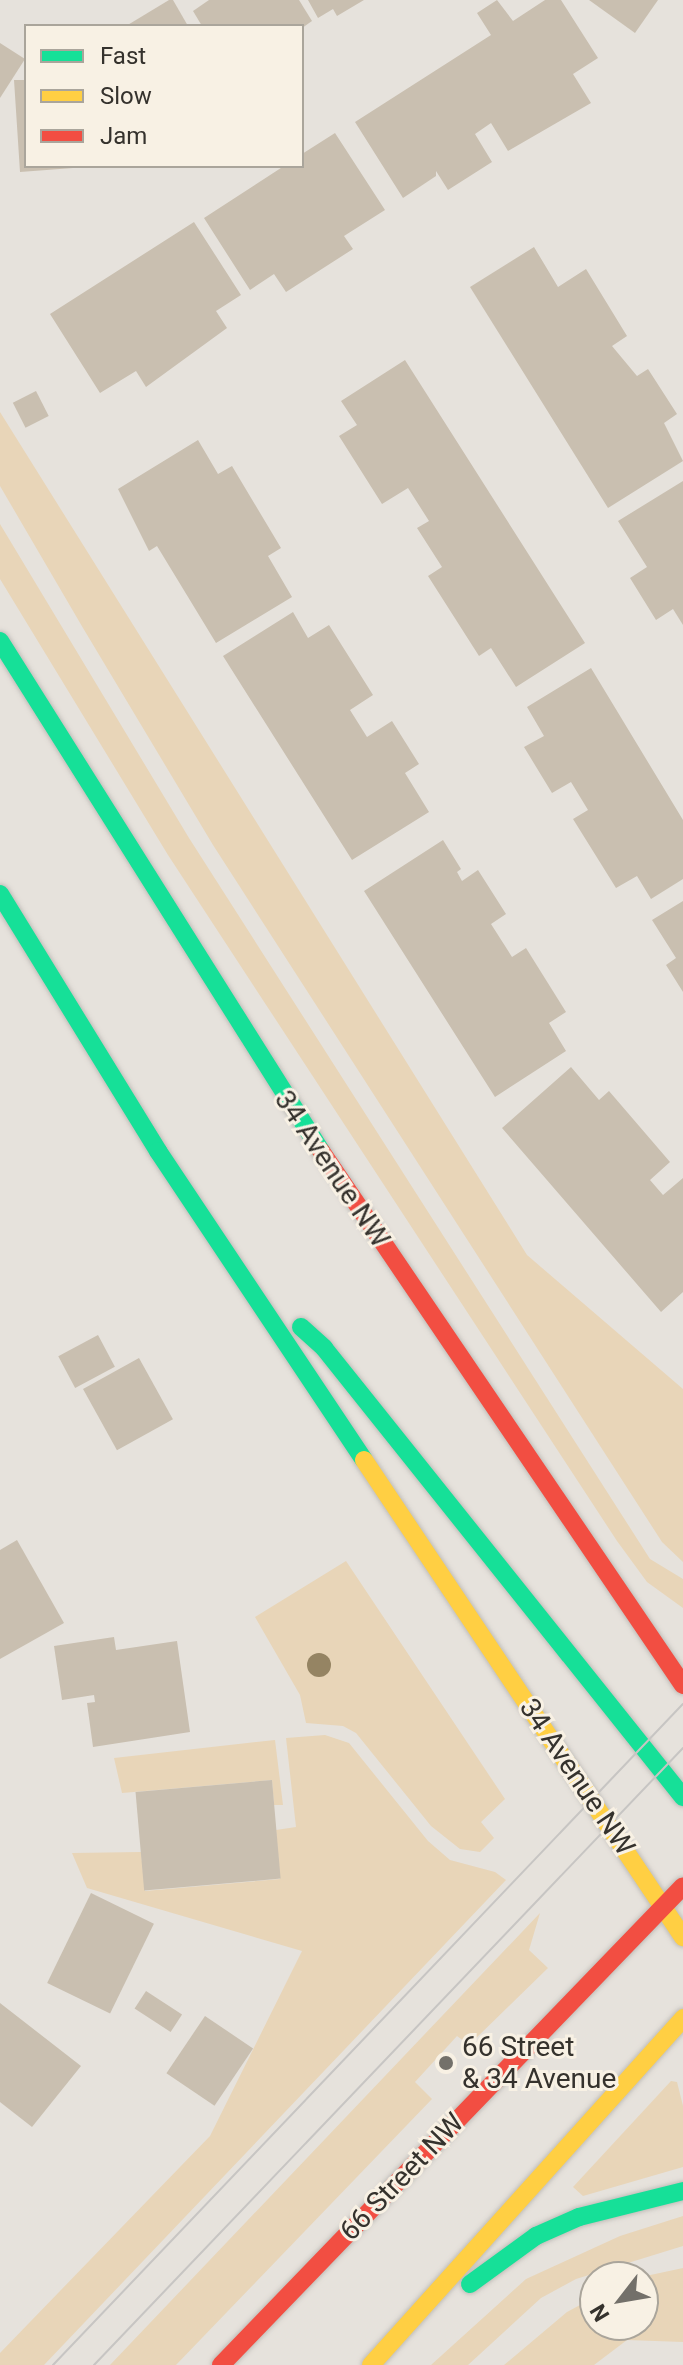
<!DOCTYPE html>
<style>
body{margin:0}
#map{position:relative;width:683px;height:2365px;overflow:hidden;background:#e6e2dc;font-family:Roboto,sans-serif}
div>[style]{position:absolute}
.green>*{inset:0;background:#e8d5b8}
.building>*{inset:0;background:#c9bfb0;transform-origin:0 0}
.roads{filter:drop-shadow(0 0 2px #c1beb9) drop-shadow(0 0 2px #c1beb9)}
.fast>*{height:18px;margin:-9px;padding:0 9px;transform-origin:9px;border-radius:9px;background:#16e098}
.slow>*{height:18px;margin:-9px;padding:0 9px;transform-origin:9px;border-radius:9px;background:#ffcf43}
.jam>*{height:18px;margin:-9px;padding:0 9px;transform-origin:9px;border-radius:9px;background:#f24e42}
.tram>*{height:2px;margin:-1px;padding:0 1px;transform-origin:1px;border-radius:1px;background:#c7c5c3}
.trees>*{width:24px;height:24px;margin:-12px;border-radius:50%;background:#958463}
.dots>*{width:22px;height:22px;translate:-50% -50%;box-sizing:border-box;border:4px solid #f8f1e4;border-radius:50%}
span{translate:-50% -50%;white-space:nowrap;text-align:center;line-height:1.15;-webkit-text-stroke:6px #f8f1e4;paint-order:stroke}
.street-label{font-size:28px;color:#35322d}
.poi-label{font-size:28px;color:#35322d}
.left{translate:0 -50%;text-align:left}
.legend{position:absolute;left:24px;top:24px;width:280px;height:144px;box-sizing:border-box;background:#f8f1e4;border:2px solid #aaa59b;margin:0;padding:10px 14px;list-style:none;font-size:24px;color:#35322d}
.legend li{display:flex;align-items:center;gap:16px;height:40px}
.legend b{width:40px;border:2px solid #aaa59b}
.north{position:absolute;left:579px;top:2261px;width:80px;height:80px;box-sizing:border-box;background:#f8f1e4;border:2px solid #aaa59b;border-radius:50%;rotate:239deg;font-size:22px;font-weight:700;line-height:32px;text-align:center;color:#35322d}
.north::after{content:'';display:block;margin:auto;width:28px;height:36px;background:#73706a;clip-path:polygon(50% 0,100% 100%,50% 72%,0 100%)}
</style>
<div id="map">
<div class="green">
<div style="clip-path:polygon(0 412px,527px 1255px,683px 1389px,683px 1562px,662px 1542px,213px 845px,83px 628px,0 486px)"></div>
<div style="clip-path:polygon(0 524px,189px 838px,650px 1559px,683px 1579px,683px 1608px,647px 1582px,617px 1541px,168px 855px,0 579px)"></div>
<div style="clip-path:polygon(346px 1561px,505px 1799px,481px 1822px,494px 1838px,480px 1852px,460px 1849px,431px 1826px,356px 1733px,343px 1726px,306px 1723px,300px 1695px,255px 1617px)"></div>
<div style="clip-path:polygon(325px 1735px,349px 1743px,428px 1841px,450px 1860px,495px 1872px,506px 1880px,44px 2365px,0 2365px,0 2353px,210px 2136px,302px 1951px,87px 1888px,72px 1853px,141px 1852px,145px 1891px,280px 1879px,276px 1830px,296px 1827px,286px 1738px)"></div>
<div style="clip-path:polygon(275px 1740px,283px 1805px,274px 1805px,272px 1780px,122px 1793px,114px 1758px)"></div>
<div style="clip-path:polygon(540px 1913px,529px 1950px,548px 1968px,469px 2045px,457px 2036px,415px 2082px,432px 2099px,176px 2365px,110px 2365px)"></div>
<div style="clip-path:polygon(671px 2081px,677px 2082px,683px 2106px,683px 2167px,583px 2196px,573px 2187px)"></div>
<div style="clip-path:polygon(683px 2216px,683px 2246px,576px 2279px,541px 2298px,468px 2365px,431px 2365px,526px 2279px,620px 2236px)"></div>
<div style="clip-path:polygon(683px 2268px,683px 2342px,627px 2340px,594px 2365px,504px 2365px,567px 2312px,595px 2297px,595px 2325px,643px 2325px,641px 2277px)"></div>
</div>
<div class="building">
<div style="clip-path:polygon(173px 0,188px 26px,126px 26px,169px 0)"></div>
<div style="clip-path:polygon(209px 0,299px 0,312px 21px,302px 28px,202px 26px,193px 11px)"></div>
<div style="clip-path:polygon(308px 0,364px 0,337px 16px,333px 9px,318px 18px)"></div>
<div style="clip-path:polygon(497px 0,513px 21px,545px 0,561px 0,598px 58px,573px 74px,591px 103px,508px 151px,491px 123px,475px 134px,492px 162px,448px 190px,436px 171px,436px 176px,403px 198px,355px 122px,491px 35px,477px 13px)"></div>
<div style="clip-path:polygon(589px 0,658px 0,635px 33px)"></div>
<div style="clip-path:polygon(0 43px,25px 59px,0 98px)"></div>
<div style="clip-path:polygon(14px 80px,26px 80px,26px 166px,73px 168px,20px 172px)"></div>
<div style="clip-path:polygon(335px 133px,385px 210px,344px 236px,353px 249px,286px 292px,274px 274px,250px 290px,204px 218px,284px 166px,302px 166px,302px 154px)"></div>
<div style="clip-path:polygon(194px 222px,241px 295px,216px 311px,227px 328px,146px 387px,136px 371px,100px 393px,50px 314px)"></div>
<div style="clip-path:polygon(534px 247px,558px 287px,586px 269px,627px 336px,612px 346px,637px 376px,648px 369px,677px 414px,664px 423px,683px 461px,608px 508px,470px 287px)"></div>
<div style="clip-path:polygon(405px 360px,585px 643px,516px 687px,491px 648px,479px 656px,428px 576px,442px 567px,417px 528px,429px 521px,408px 488px,382px 504px,339px 436px,357px 425px,341px 401px)"></div>
<div style="left:36px;top:391px;width:28px;height:26px;rotate:63deg"></div>
<div style="clip-path:polygon(198px 440px,218px 474px,232px 466px,281px 548px,268px 556px,292px 597px,216px 643px,157px 546px,149px 551px,118px 489px)"></div>
<div style="clip-path:polygon(683px 481px,683px 625px,673px 609px,656px 620px,630px 578px,647px 567px,618px 521px)"></div>
<div style="clip-path:polygon(293px 612px,308px 638px,329px 625px,373px 695px,350px 710px,367px 737px,392px 721px,419px 764px,405px 773px,429px 812px,352px 860px,223px 656px)"></div>
<div style="clip-path:polygon(591px 668px,683px 820px,683px 879px,651px 899px,637px 876px,616px 888px,573px 819px,588px 810px,571px 782px,552px 793px,524px 747px,544px 736px,527px 707px)"></div>
<div style="clip-path:polygon(443px 840px,461px 869px,457px 872px,462px 881px,478px 870px,506px 914px,491px 924px,512px 957px,526px 948px,566px 1012px,549px 1023px,566px 1051px,495px 1097px,364px 891px)"></div>
<div style="clip-path:polygon(683px 901px,683px 992px,666px 965px,676px 958px,652px 920px)"></div>
<div style="clip-path:polygon(571px 1067px,599px 1100px,609px 1091px,670px 1162px,650px 1180px,663px 1195px,683px 1178px,683px 1292px,661px 1312px,502px 1128px)"></div>
<div style="left:98px;top:1335px;width:36px;height:45px;rotate:62deg"></div>
<div style="left:139px;top:1358px;width:70px;height:64px;rotate:61deg"></div>
<div style="clip-path:polygon(17px 1540px,64px 1623px,0 1659px,0 1550px)"></div>
<div style="clip-path:polygon(114px 1637px,116px 1650px,177px 1641px,190px 1732px,93px 1747px,87px 1703px,95px 1702px,94px 1695px,62px 1700px,54px 1646px)"></div>
<div style="left:272px;top:1780px;width:99px;height:137px;rotate:85deg"></div>
<div style="left:91px;top:1893px;width:70px;height:100px;rotate:26deg"></div>
<div style="left:146px;top:1991px;width:43px;height:21px;rotate:33deg"></div>
<div style="clip-path:polygon(0 2003px,81px 2066px,32px 2127px,0 2102px)"></div>
<div style="left:205px;top:2016px;width:58px;height:69px;rotate:34deg"></div>
</div>
<div class="roads">
<div class="fast">
<div style="left:0;top:641px;width:603px;rotate:57.81deg"></div>
<div style="left:0;top:894px;width:302px;rotate:58.4deg"></div>
<div style="left:158px;top:1151px;width:371px;rotate:56.3deg"></div>
<div style="left:301px;top:1327px;width:31px;rotate:42deg"></div>
<div style="left:324px;top:1348px;width:575px;rotate:51.36deg"></div>
<div style="left:470px;top:2284px;width:82px;rotate:-36deg"></div>
<div style="left:536px;top:2236px;width:47px;rotate:-23.8deg"></div>
<div style="left:579px;top:2217px;width:107px;rotate:-14deg"></div>
</div>
<div class="slow">
<div style="left:364px;top:1460px;width:574px;rotate:56.23deg"></div>
<div style="left:371px;top:2365px;width:467px;rotate:-48deg"></div>
</div>
<div class="jam">
<div style="left:321px;top:1151px;width:645px;rotate:55.87deg"></div>
<div style="left:221px;top:2365px;width:665px;rotate:-46.03deg"></div>
</div>
</div>
<div class="tram">
<div style="left:53px;top:2365px;width:913px;rotate:-46.38deg"></div>
<div style="left:94px;top:2365px;width:853px;rotate:-46.33deg"></div>
</div>
<div class="trees">
<div style="left:319px;top:1665px"></div>
</div>
<div class="dots">
<div style="left:446px;top:2063px;background:#73706a"></div>
</div>
<div class="street-label">
<span style="left:332px;top:1169px;rotate:56deg">34 Avenue NW</span>
<span style="left:577px;top:1777px;rotate:56deg">34 Avenue NW</span>
<span style="left:402px;top:2177px;rotate:-46deg">66 Street NW</span>
</div>
<div class="poi-label">
<span class="left" style="left:462px;top:2063px">66 Street<br>&amp; 34 Avenue</span>
</div>
<ul class="legend">
<li><b style="height:10px;background:#16e098"></b>Fast</li>
<li><b style="height:10px;background:#ffcf43"></b>Slow</li>
<li><b style="height:10px;background:#f24e42"></b>Jam</li>
</ul>
<div class="north">N</div>
</div>
